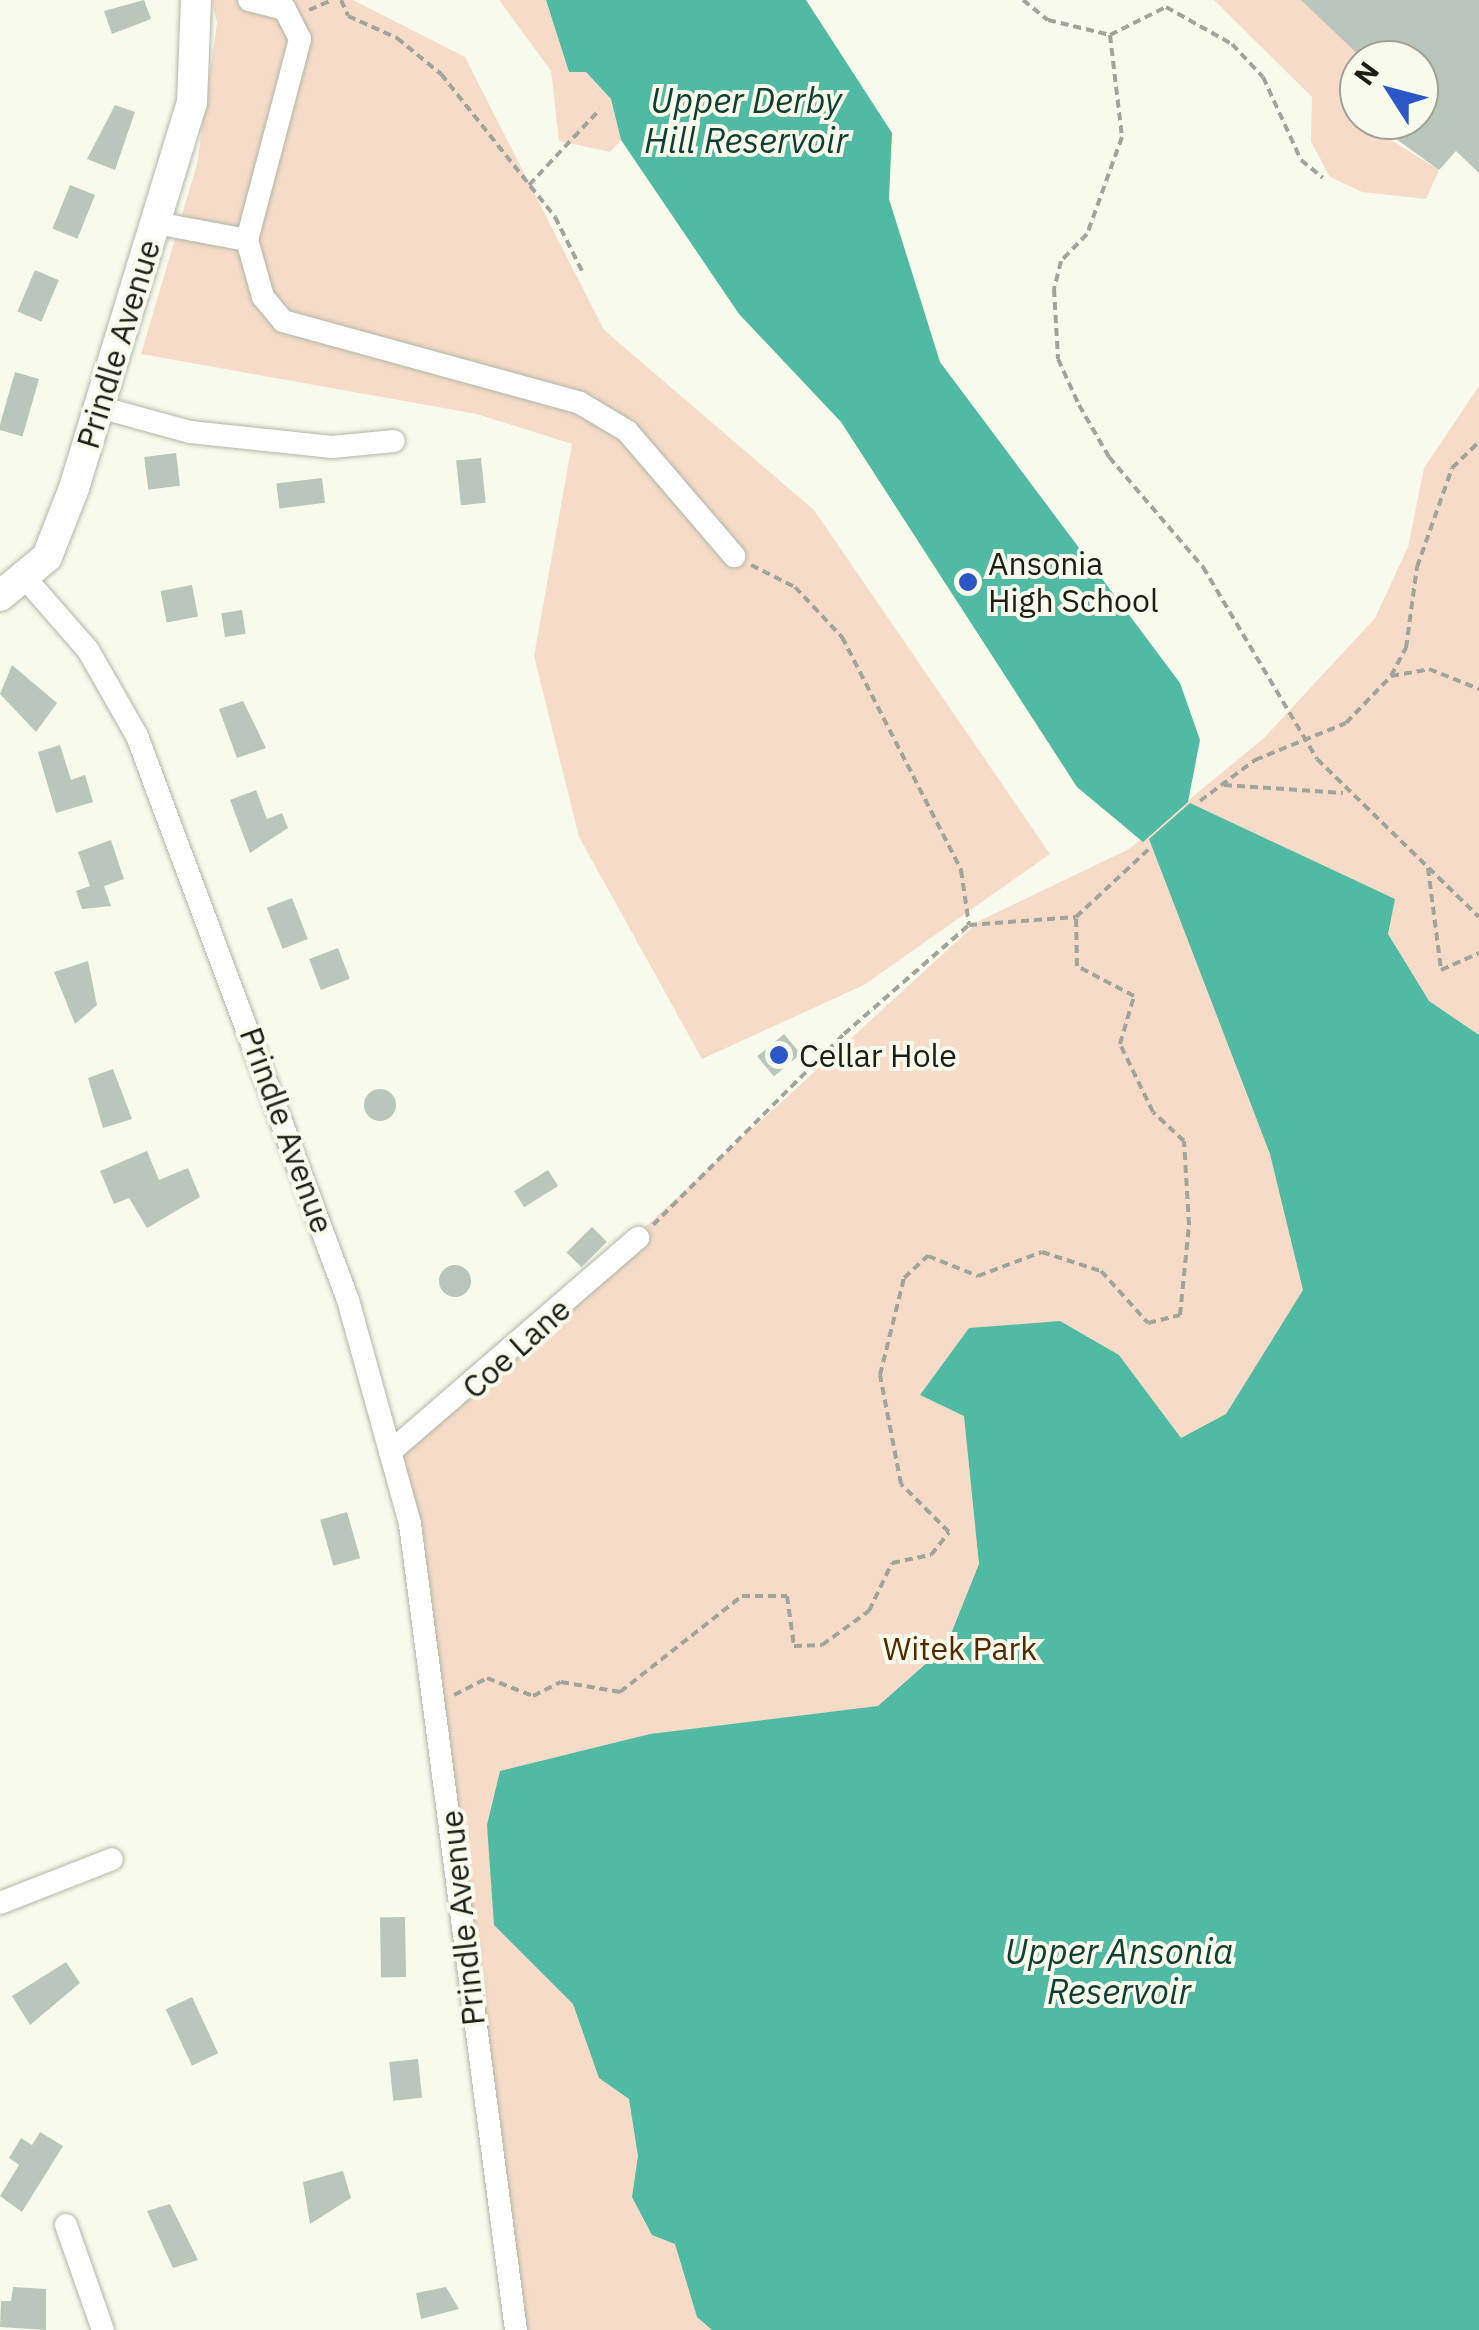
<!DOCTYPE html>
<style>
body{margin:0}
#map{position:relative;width:1479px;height:2330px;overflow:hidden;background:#f8fbec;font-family:"IBM Plex Sans",sans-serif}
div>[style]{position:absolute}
.green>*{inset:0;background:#f6dcc8}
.water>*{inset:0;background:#51baa3}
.building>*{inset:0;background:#bac6bb;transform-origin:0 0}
.round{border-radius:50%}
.path>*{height:4px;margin-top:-2px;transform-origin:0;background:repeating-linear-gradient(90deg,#a1a498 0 8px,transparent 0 13px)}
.roads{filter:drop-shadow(0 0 2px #b1b5a7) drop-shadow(0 0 2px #b1b5a7)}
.minor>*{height:22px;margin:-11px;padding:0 11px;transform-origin:11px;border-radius:11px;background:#fff}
.major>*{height:30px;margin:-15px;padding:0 15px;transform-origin:15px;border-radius:15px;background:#fff}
.dots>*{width:28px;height:28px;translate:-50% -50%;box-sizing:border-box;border:5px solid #f8fbec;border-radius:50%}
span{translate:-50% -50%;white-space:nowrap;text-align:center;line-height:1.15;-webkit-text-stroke:8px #f8fbec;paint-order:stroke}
.street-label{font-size:32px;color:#1b1d17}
.poi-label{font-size:32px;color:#1b1d17}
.left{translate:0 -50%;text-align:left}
.park-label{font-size:32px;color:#522900}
.water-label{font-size:35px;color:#0f3e35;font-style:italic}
.north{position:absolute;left:1339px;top:40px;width:100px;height:100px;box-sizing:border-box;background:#f8fbec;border:2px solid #a0a297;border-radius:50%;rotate:306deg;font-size:28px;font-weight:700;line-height:40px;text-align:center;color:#1b1d17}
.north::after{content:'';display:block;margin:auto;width:35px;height:45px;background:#2b58c6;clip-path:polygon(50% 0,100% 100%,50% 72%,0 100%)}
</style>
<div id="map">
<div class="green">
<div style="clip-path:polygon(212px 0,353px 0,465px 57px,604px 330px,814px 510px,1050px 854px,864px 985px,702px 1059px,579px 837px,534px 656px,572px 444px,477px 414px,141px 354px,197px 164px,217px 23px)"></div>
<div style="clip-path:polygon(499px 0,546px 0,569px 72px,586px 72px,611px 99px,621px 140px,610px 152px,559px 141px,551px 71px)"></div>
<div style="clip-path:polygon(1214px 0,1306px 0,1362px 57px,1343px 78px,1359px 85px,1359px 120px,1439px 170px,1426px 199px,1362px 192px,1330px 177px,1311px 142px,1312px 97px)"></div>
<div style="clip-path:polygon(1479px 386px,1479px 2330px,521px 2330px,397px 1454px,979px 921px,1129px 849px,1264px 738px,1375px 618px,1408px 547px,1424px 468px)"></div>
</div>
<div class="water">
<div style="clip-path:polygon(546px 0,806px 0,892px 133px,889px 199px,940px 362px,1180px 683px,1200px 740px,1188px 802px,1143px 842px,1077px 787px,841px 422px,739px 314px,621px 140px,611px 99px,586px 72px,569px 72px)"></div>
<div style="clip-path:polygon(1190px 803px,1395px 899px,1388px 934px,1429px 1001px,1479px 1035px,1479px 2330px,712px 2330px,697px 2317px,675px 2244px,652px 2235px,632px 2197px,638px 2156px,629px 2099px,599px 2078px,573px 2004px,494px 1925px,487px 1825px,500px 1771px,650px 1734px,878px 1706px,946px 1646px,979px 1564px,964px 1416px,920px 1395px,969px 1328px,1060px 1321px,1119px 1355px,1181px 1438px,1226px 1414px,1303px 1290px,1270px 1154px,1149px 839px)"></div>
</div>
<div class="building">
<div style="clip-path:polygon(144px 0,151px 19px,112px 34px,104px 11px)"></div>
<div style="clip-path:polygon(1301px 0,1479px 0,1479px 173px,1456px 151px,1439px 170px,1370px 120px,1419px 120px,1419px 60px,1364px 60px)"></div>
<div style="clip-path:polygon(115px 105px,135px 112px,115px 170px,87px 159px)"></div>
<div style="left:70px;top:185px;width:27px;height:47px;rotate:22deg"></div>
<div style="left:35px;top:270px;width:26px;height:45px;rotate:23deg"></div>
<div style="left:15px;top:372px;width:25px;height:60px;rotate:16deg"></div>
<div style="left:176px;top:453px;width:33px;height:32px;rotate:83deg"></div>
<div style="left:481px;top:458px;width:45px;height:25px;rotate:84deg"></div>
<div style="left:322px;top:478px;width:25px;height:46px;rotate:83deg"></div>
<div style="left:192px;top:585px;width:32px;height:32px;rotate:79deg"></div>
<div style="left:242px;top:610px;width:24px;height:21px;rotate:81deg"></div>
<div style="clip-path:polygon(12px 665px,57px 703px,36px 732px,0 694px)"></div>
<div style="clip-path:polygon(243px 701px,266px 748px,237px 758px,219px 709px)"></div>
<div style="clip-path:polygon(60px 745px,71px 780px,85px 775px,93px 802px,56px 813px,38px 752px)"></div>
<div style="clip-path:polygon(256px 790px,267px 819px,282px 813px,288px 828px,250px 853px,230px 800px)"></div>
<div style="clip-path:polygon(111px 840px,124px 879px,104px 886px,111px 906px,82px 909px,76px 891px,90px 886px,78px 852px)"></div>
<div style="left:292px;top:898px;width:44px;height:27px;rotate:69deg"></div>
<div style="left:338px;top:948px;width:33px;height:31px;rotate:69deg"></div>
<div style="clip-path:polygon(88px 961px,97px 1005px,75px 1024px,54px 972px)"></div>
<div style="left:784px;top:1034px;width:26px;height:35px;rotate:50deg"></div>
<div style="clip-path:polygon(113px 1069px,132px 1119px,103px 1128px,88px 1078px)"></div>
<div class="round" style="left:364px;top:1089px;width:32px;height:32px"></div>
<div style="clip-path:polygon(147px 1151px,159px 1180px,188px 1168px,200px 1197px,147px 1228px,129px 1198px,114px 1204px,100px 1171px)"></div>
<div style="left:548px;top:1170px;width:19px;height:40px;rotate:58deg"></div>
<div style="left:592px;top:1227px;width:21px;height:36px;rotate:45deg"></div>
<div class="round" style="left:439px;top:1265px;width:32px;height:32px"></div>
<div style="left:347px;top:1512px;width:48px;height:28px;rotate:74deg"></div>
<div style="left:405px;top:1917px;width:60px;height:25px;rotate:89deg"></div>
<div style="clip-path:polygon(66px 1962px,80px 1983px,30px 2025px,12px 1996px)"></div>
<div style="left:192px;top:1997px;width:62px;height:29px;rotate:65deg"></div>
<div style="left:418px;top:2059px;width:39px;height:29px;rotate:84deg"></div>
<div style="clip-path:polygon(40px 2132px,63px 2146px,22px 2212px,0 2196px,19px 2165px,9px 2158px,21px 2138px,32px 2145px)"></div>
<div style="clip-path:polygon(343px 2171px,351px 2198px,310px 2224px,303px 2182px)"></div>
<div style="clip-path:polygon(170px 2204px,198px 2260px,173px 2268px,147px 2211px)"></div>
<div style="clip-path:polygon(13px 2287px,46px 2289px,46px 2330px,0 2327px,1px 2301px,11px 2301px)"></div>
<div style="clip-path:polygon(446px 2287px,459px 2309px,421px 2319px,416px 2293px)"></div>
</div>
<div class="path">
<div style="left:341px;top:0;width:17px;rotate:66deg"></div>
<div style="left:348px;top:16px;width:54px;rotate:24.2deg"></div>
<div style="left:397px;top:38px;width:57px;rotate:39.3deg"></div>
<div style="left:441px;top:74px;width:183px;rotate:51.4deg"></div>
<div style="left:555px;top:217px;width:63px;rotate:63.4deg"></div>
<div style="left:1023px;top:0;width:32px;rotate:39deg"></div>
<div style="left:1048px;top:20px;width:64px;rotate:13.6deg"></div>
<div style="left:1110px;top:35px;width:103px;rotate:83.3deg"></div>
<div style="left:1122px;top:137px;width:103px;rotate:109.8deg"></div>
<div style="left:1087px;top:234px;width:37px;rotate:134deg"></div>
<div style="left:1061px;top:261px;width:29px;rotate:104deg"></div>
<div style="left:1054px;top:289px;width:70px;rotate:86.7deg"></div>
<div style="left:1058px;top:359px;width:51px;rotate:65.5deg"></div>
<div style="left:1079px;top:405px;width:60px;rotate:60deg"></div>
<div style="left:1109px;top:457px;width:145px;rotate:49.5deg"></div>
<div style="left:1203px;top:567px;width:223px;rotate:59.3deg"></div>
<div style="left:1317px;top:759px;width:226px;rotate:44.3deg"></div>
<div style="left:309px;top:10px;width:25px;rotate:-23deg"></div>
<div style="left:1110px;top:35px;width:63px;rotate:-26.6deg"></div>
<div style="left:1166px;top:7px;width:76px;rotate:29.3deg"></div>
<div style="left:1232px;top:44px;width:45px;rotate:46.8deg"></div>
<div style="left:1263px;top:77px;width:91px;rotate:65.4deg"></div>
<div style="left:1301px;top:160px;width:28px;rotate:39deg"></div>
<div style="left:529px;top:185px;width:104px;rotate:-46.9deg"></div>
<div style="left:751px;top:565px;width:49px;rotate:26.6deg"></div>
<div style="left:795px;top:587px;width:69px;rotate:46.8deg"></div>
<div style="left:842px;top:637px;width:262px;rotate:62.9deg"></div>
<div style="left:961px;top:870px;width:56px;rotate:81.7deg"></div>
<div style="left:1391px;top:676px;width:39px;rotate:-10deg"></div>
<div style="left:1429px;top:669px;width:54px;rotate:21.8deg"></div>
<div style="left:1224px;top:785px;width:119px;rotate:3.8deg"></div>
<div style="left:1200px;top:801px;width:69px;rotate:-36.7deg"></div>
<div style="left:1255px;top:760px;width:98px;rotate:-22.1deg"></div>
<div style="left:1346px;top:723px;width:65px;rotate:-46.2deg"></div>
<div style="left:1391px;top:676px;width:32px;rotate:-62deg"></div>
<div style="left:1406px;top:648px;width:82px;rotate:-82.3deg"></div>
<div style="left:1417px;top:567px;width:105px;rotate:-70.5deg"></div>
<div style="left:1452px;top:468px;width:37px;rotate:-44deg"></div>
<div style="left:1428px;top:868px;width:103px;rotate:82.7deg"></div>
<div style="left:1441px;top:970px;width:42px;rotate:-24.1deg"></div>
<div style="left:653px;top:1225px;width:270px;rotate:-45deg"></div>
<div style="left:844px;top:1034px;width:166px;rotate:-41.1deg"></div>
<div style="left:969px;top:925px;width:107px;rotate:-4.3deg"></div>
<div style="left:1076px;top:917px;width:101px;rotate:-43deg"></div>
<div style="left:454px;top:1695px;width:37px;rotate:-27deg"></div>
<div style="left:487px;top:1678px;width:49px;rotate:21.4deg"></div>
<div style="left:533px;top:1696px;width:31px;rotate:-27deg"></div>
<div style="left:561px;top:1682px;width:60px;rotate:9.6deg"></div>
<div style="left:620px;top:1692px;width:155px;rotate:-38.2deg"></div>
<div style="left:742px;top:1596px;width:45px"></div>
<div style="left:787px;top:1596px;width:50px;rotate:82deg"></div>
<div style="left:794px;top:1646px;width:28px;rotate:-2deg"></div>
<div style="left:822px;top:1645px;width:58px;rotate:-35.9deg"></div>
<div style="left:869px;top:1611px;width:53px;rotate:-64.4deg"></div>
<div style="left:892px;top:1563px;width:40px;rotate:-12deg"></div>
<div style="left:931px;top:1555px;width:29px;rotate:-52deg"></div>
<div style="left:949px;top:1532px;width:68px;rotate:-135deg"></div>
<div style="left:901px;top:1484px;width:111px;rotate:-100.9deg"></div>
<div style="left:880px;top:1375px;width:100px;rotate:-76.1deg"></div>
<div style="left:904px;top:1278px;width:33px;rotate:-43deg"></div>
<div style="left:928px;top:1256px;width:54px;rotate:21.8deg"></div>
<div style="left:978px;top:1276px;width:68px;rotate:-20.6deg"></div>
<div style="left:1042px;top:1252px;width:62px;rotate:17.9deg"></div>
<div style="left:1101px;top:1271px;width:70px;rotate:47.9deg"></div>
<div style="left:1148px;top:1323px;width:33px;rotate:-14deg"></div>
<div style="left:1180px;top:1315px;width:90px;rotate:-84.3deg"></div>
<div style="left:1189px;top:1225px;width:84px;rotate:-93.4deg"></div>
<div style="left:1184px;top:1141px;width:42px;rotate:-136.9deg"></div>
<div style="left:1153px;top:1112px;width:76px;rotate:-115.9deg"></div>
<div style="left:1120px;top:1044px;width:50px;rotate:-73.7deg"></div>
<div style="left:1134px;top:996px;width:64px;rotate:-152.2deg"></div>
<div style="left:1077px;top:966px;width:49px;rotate:-91.2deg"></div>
</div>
<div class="roads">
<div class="minor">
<div style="left:156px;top:223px;width:93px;rotate:10.6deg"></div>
<div style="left:247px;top:240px;width:208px;rotate:-75.2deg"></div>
<div style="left:300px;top:39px;width:34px;rotate:-117deg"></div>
<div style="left:285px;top:9px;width:37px;rotate:-166deg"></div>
<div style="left:247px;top:240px;width:59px;rotate:74.3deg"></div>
<div style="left:263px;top:297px;width:31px;rotate:50deg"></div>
<div style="left:283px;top:321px;width:308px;rotate:15.4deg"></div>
<div style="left:580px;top:403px;width:55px;rotate:30.8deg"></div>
<div style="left:627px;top:431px;width:165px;rotate:49.4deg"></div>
<div style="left:99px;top:407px;width:94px;rotate:15.4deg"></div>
<div style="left:190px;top:432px;width:143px;rotate:6deg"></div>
<div style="left:332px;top:447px;width:62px;rotate:-5.5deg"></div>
<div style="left:26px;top:579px;width:94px;rotate:48.9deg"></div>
<div style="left:88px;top:650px;width:99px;rotate:60.3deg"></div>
<div style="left:137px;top:736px;width:602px;rotate:69.49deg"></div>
<div style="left:348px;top:1300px;width:232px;rotate:74.5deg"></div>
<div style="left:410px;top:1524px;width:813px;rotate:82.51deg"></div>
<div style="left:390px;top:1452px;width:328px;rotate:-40.8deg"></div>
<div style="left:0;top:1903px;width:120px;rotate:-21.4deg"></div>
<div style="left:66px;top:2225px;width:111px;rotate:70.6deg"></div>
</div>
<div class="major">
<div style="left:0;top:596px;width:61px;rotate:-39.7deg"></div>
<div style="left:47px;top:557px;width:74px;rotate:-68.6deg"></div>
<div style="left:74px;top:488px;width:403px;rotate:-73deg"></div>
<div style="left:192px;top:103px;width:103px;rotate:-87.8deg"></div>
</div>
</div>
<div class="dots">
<div style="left:968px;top:582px;background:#2b58c6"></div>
<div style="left:779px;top:1055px;background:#2b58c6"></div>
</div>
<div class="street-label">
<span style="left:118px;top:344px;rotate:-73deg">Prindle Avenue</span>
<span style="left:287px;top:1130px;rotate:70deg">Prindle Avenue</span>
<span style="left:516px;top:1348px;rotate:-42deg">Coe Lane</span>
<span style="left:462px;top:1918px;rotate:-96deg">Prindle Avenue</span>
</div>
<div class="poi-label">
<span class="left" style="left:988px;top:582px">Ansonia<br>High School</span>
<span class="left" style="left:799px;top:1055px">Cellar Hole</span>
</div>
<div class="park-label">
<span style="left:960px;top:1648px">Witek Park</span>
</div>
<div class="water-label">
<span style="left:746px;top:120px">Upper Derby<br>Hill Reservoir</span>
<span style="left:1119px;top:1971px">Upper Ansonia<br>Reservoir</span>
</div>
<div class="north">N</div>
</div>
